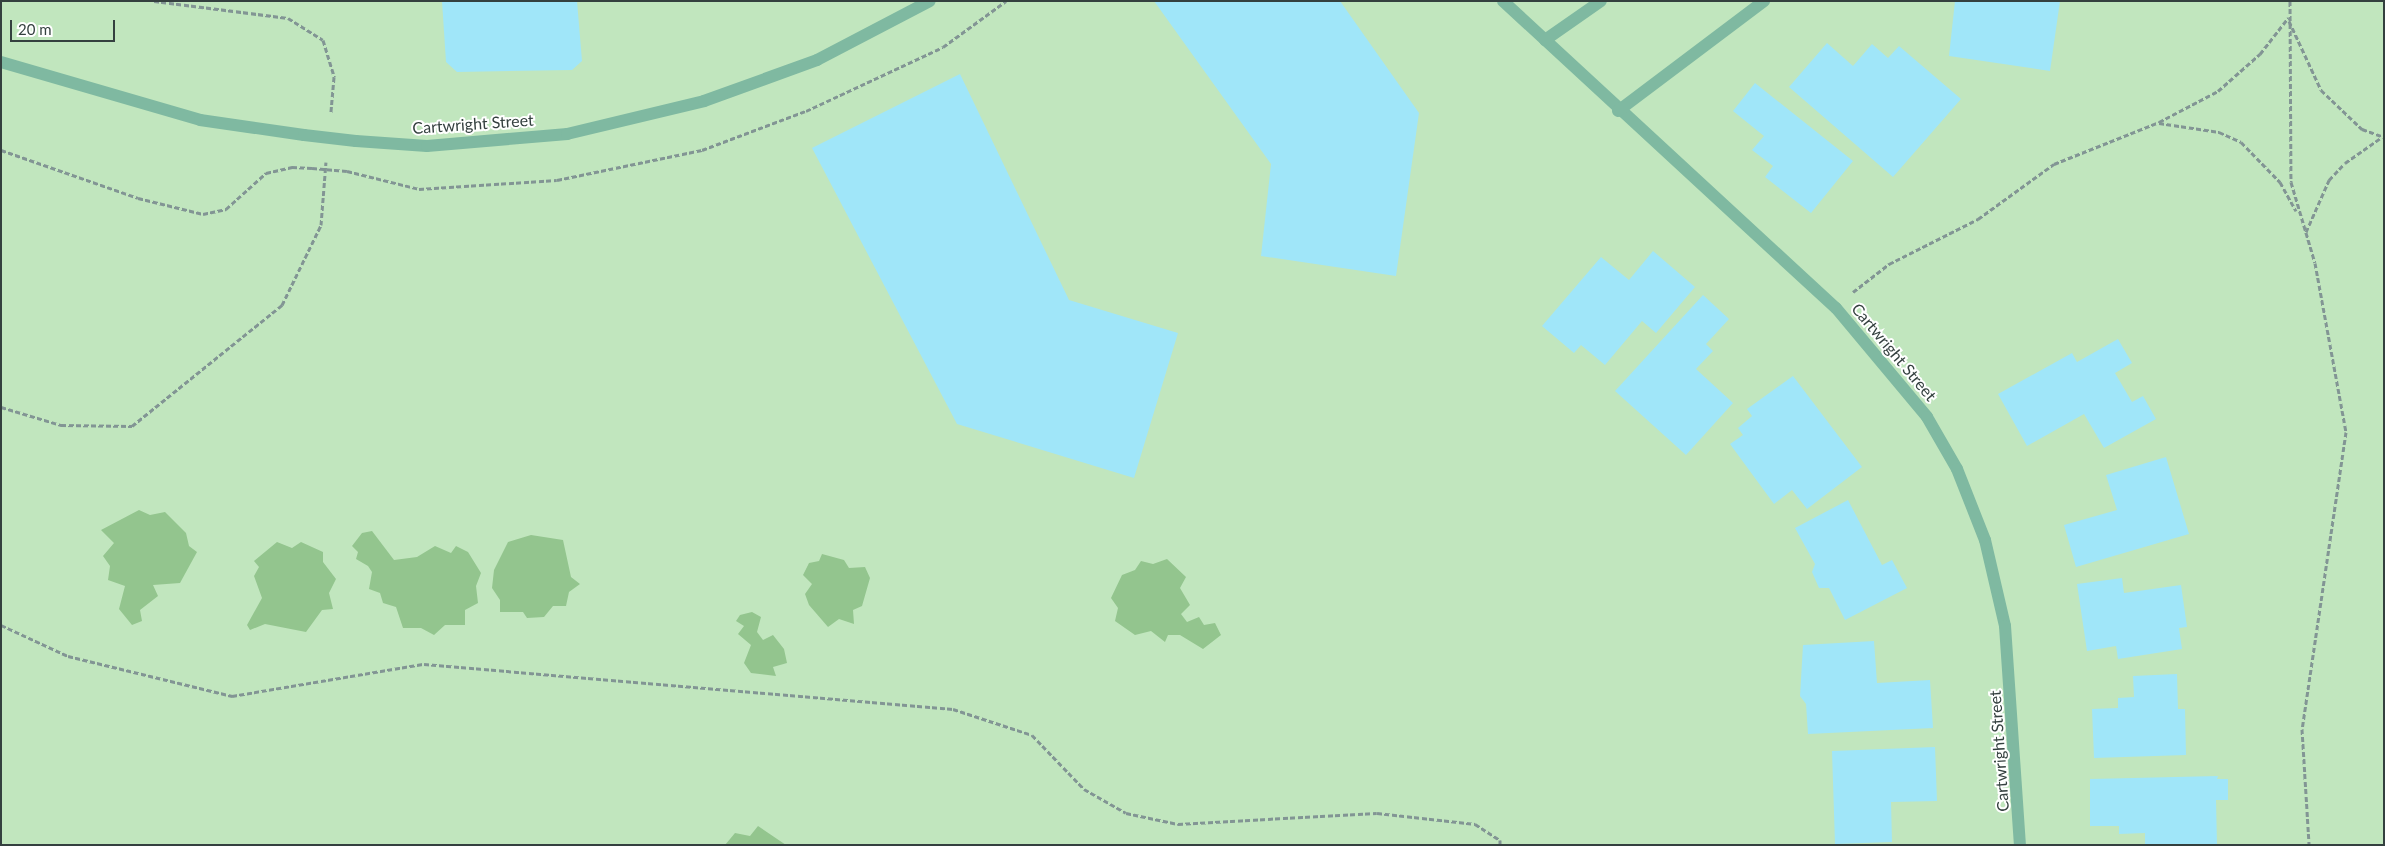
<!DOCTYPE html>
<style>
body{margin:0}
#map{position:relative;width:2385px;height:846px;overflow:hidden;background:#ddf9f7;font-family:Lato,sans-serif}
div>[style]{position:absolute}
.green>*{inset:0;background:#c1e6be;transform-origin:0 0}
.forest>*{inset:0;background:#93c58e}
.building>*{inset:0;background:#a0e6f9}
.path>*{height:3px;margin-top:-1.5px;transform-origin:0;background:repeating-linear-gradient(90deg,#829594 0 5px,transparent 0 7.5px)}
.minor>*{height:12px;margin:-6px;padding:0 6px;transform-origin:6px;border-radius:6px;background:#7fb9a1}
.path-bridge>*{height:3px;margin-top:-1.5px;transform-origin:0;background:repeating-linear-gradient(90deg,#829594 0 5px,transparent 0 7.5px)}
.minor-bridge>*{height:12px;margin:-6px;padding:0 6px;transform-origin:6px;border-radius:6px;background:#7fb9a1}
span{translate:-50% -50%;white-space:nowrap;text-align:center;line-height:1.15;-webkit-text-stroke:4px #fff;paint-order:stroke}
.street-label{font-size:16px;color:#34403f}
.frame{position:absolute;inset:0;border:2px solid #34403f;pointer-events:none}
.scale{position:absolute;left:10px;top:20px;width:105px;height:22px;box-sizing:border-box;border:2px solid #34403f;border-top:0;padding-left:6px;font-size:15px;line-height:18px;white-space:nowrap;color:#34403f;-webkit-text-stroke:4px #fff;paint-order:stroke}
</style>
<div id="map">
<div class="green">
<div style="left:1px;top:1px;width:2383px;height:844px"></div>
</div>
<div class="forest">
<div style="clip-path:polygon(139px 510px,150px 515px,165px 512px,186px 533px,189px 546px,197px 552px,180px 583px,153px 585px,158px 596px,140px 610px,142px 621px,132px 625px,119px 609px,125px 586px,108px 580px,110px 566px,103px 556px,114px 543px,101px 530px)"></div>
<div style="clip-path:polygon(372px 531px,394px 560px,417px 557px,435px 546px,451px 553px,456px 546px,468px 552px,481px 573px,476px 586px,478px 603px,465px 610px,465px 625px,445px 625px,434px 635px,421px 628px,403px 628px,396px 607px,383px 603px,380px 593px,369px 589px,372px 572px,368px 566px,356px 559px,358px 552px,352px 546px,362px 533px)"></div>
<div style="clip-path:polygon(531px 535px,563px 540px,571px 577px,580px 584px,569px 592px,566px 606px,553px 606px,544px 617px,527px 618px,523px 612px,500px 612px,500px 600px,492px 588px,494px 570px,508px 542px)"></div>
<div style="clip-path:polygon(277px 542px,292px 548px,301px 542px,323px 552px,323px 562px,336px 579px,329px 593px,333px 609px,322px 610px,306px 632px,265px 624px,250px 630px,247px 625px,262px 598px,254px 576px,259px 567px,254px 561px)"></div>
<div style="clip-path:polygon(822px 554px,844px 560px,849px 568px,865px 567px,870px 578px,862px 606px,853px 610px,854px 624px,839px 619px,828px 627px,809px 605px,805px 594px,812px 584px,803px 575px,809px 563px,819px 561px)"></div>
<div style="clip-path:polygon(1167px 559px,1186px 577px,1180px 588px,1190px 605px,1181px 614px,1187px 622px,1199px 617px,1204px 625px,1215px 623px,1221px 635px,1203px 649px,1180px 635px,1168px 635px,1165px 642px,1151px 631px,1135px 635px,1115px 621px,1118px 608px,1111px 598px,1122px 575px,1135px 570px,1141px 561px,1153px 564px)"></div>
<div style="clip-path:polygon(752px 612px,761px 617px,757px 632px,763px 640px,773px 635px,784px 649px,787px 663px,773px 667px,776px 676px,751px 673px,744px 663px,751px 645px,738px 634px,744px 626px,736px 621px,740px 615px)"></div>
<div style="clip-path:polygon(758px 826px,786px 845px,725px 845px,735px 833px,750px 836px)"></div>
</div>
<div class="building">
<div style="clip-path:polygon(442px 1px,577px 1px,582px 61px,572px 70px,457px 72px,446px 62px)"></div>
<div style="clip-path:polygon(1154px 1px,1340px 1px,1419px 113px,1396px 276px,1261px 256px,1271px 164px)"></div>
<div style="clip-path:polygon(1955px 1px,2060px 1px,2050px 71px,1949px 56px)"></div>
<div style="clip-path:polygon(1827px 43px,1853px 66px,1872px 44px,1888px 58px,1899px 46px,1961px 99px,1893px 177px,1789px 87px)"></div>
<div style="clip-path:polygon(960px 74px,1069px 300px,1178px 333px,1134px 478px,957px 424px,812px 148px)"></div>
<div style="clip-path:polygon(1755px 83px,1853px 161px,1811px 213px,1765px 177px,1773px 166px,1752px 150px,1764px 136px,1733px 111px)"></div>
<div style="clip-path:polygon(1653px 251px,1695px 287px,1656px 333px,1642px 321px,1605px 365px,1581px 345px,1574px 353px,1542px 326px,1601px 257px,1629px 280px)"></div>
<div style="clip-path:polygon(1703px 295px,1729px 319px,1706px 344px,1713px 351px,1696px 369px,1733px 403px,1686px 455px,1615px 391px)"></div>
<div style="clip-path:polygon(2118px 339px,2132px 363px,2115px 373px,2132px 402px,2143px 396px,2156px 419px,2104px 448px,2084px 414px,2027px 446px,1998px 394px,2072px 353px,2077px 362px)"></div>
<div style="clip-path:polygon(1793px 376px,1862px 467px,1807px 509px,1792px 490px,1774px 504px,1730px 444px,1743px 435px,1738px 428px,1752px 416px,1747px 409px)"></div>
<div style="clip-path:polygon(2166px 457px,2189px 534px,2076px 567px,2064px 525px,2117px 510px,2106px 475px)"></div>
<div style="clip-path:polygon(1848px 500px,1882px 565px,1892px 560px,1907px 588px,1845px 620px,1829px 588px,1819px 588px,1812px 572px,1815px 564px,1795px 528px)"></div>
<div style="clip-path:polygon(2122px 578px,2124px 593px,2181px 585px,2187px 627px,2179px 628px,2182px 649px,2118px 659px,2116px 646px,2087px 651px,2077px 584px)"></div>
<div style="clip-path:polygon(1874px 641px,1877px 683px,1930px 680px,1933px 728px,1808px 734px,1806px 704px,1800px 696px,1803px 645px)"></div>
<div style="clip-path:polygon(2177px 674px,2178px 709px,2185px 709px,2186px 755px,2094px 758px,2092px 709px,2118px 708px,2118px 698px,2134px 697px,2133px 676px)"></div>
<div style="clip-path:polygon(1935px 747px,1937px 801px,1891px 802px,1892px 842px,1835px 844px,1832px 751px)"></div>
<div style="clip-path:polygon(2218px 776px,2217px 779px,2228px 779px,2228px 800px,2216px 800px,2217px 845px,2145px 845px,2145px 833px,2119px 834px,2119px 826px,2090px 826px,2090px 779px)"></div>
</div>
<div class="path">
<div style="left:154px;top:1px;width:135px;rotate:7.2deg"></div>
<div style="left:288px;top:18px;width:41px;rotate:32.2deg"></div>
<div style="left:323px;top:40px;width:39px;rotate:73deg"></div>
<div style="left:334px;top:77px;width:37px;rotate:95deg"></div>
<div style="left:2290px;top:1px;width:181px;rotate:89.7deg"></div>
<div style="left:2291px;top:182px;width:84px;rotate:73.5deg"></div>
<div style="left:2315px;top:263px;width:172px;rotate:79.6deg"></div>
<div style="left:2346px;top:432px;width:300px;rotate:98.4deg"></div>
<div style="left:2302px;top:729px;width:116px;rotate:86.5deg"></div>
<div style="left:2289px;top:21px;width:76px;rotate:65.1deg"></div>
<div style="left:2321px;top:90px;width:57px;rotate:43.6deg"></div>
<div style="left:2362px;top:129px;width:23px;rotate:20deg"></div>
<div style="left:2159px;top:123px;width:61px;rotate:8.5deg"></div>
<div style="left:2219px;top:132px;width:24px;rotate:24deg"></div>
<div style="left:2241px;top:142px;width:56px;rotate:45.7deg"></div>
<div style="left:2280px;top:182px;width:33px;rotate:61deg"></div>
<div style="left:1px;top:150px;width:145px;rotate:19.3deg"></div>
<div style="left:138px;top:198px;width:67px;rotate:13.8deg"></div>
<div style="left:203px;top:214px;width:24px;rotate:-12deg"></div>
<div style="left:226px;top:209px;width:54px;rotate:-42deg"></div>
<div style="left:266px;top:173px;width:27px;rotate:-13deg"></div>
<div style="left:292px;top:167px;width:20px;rotate:3deg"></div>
<div style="left:347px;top:171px;width:74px;rotate:14deg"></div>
<div style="left:419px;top:189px;width:138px;rotate:-3.7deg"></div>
<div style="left:557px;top:180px;width:148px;rotate:-11.7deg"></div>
<div style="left:702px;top:150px;width:111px;rotate:-20.6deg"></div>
<div style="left:806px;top:111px;width:151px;rotate:-25deg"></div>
<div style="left:943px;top:47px;width:78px;rotate:-36.1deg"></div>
<div style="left:2306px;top:232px;width:57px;rotate:-66.1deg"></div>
<div style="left:2329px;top:180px;width:23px;rotate:-47deg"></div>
<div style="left:2345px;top:163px;width:45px;rotate:-35.1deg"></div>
<div style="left:1853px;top:292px;width:46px;rotate:-37.9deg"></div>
<div style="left:1889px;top:264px;width:100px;rotate:-26.8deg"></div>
<div style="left:1978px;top:219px;width:94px;rotate:-35.9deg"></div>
<div style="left:2054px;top:164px;width:113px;rotate:-21.8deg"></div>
<div style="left:2159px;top:122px;width:67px;rotate:-27.7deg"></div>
<div style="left:2218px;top:91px;width:56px;rotate:-41.4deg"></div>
<div style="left:2260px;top:54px;width:46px;rotate:-52.1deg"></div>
<div style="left:1px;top:407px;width:63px;rotate:16.7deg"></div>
<div style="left:61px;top:425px;width:71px;rotate:0.8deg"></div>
<div style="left:132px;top:426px;width:193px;rotate:-38.9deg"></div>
<div style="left:282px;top:305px;width:89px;rotate:-64deg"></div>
<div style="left:321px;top:225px;width:63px;rotate:-85.5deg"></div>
<div style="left:1px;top:625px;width:74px;rotate:24.8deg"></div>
<div style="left:68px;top:656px;width:169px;rotate:13.7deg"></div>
<div style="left:232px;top:696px;width:195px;rotate:-9.5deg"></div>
<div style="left:424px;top:664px;width:531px;rotate:4.86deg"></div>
<div style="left:953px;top:709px;width:83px;rotate:18.2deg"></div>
<div style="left:1032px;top:735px;width:75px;rotate:46.1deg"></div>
<div style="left:1084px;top:789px;width:48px;rotate:29.7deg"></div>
<div style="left:1126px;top:813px;width:53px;rotate:11.9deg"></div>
<div style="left:1178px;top:824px;width:199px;rotate:-3.2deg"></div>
<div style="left:1377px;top:813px;width:99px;rotate:6.4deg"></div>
<div style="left:1475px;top:824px;width:30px;rotate:33deg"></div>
<div style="left:1500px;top:840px;width:5px;rotate:90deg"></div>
</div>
<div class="minor">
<div style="left:1503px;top:1px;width:453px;rotate:42.7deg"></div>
<div style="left:1836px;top:308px;width:142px;rotate:50.1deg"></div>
<div style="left:1927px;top:417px;width:60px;rotate:60deg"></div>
<div style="left:1957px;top:469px;width:76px;rotate:68.5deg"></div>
<div style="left:1985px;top:540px;width:88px;rotate:76.9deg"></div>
<div style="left:2005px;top:626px;width:220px;rotate:86.1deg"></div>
<div style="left:1545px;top:40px;width:68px;rotate:-34.9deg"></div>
<div style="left:1px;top:62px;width:207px;rotate:16.2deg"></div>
<div style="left:200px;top:120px;width:105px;rotate:8.2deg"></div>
<div style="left:1618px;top:111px;width:183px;rotate:-37deg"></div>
<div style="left:356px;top:141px;width:71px;rotate:4deg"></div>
<div style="left:427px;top:146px;width:141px;rotate:-4.9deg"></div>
<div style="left:567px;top:134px;width:141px;rotate:-13.5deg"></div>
<div style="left:704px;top:101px;width:120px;rotate:-19.9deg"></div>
<div style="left:817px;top:60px;width:127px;rotate:-27.6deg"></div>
</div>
<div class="path-bridge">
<div style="left:312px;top:168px;width:35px;rotate:5deg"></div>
</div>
<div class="minor-bridge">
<div style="left:304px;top:135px;width:52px;rotate:6.6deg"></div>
</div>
<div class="street-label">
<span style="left:473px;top:124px;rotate:-4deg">Cartwright Street</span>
<span style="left:1894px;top:352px;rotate:50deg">Cartwright Street</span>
<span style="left:1999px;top:751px;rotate:-94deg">Cartwright Street</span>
</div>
<div class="frame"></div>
<div class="scale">20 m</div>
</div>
